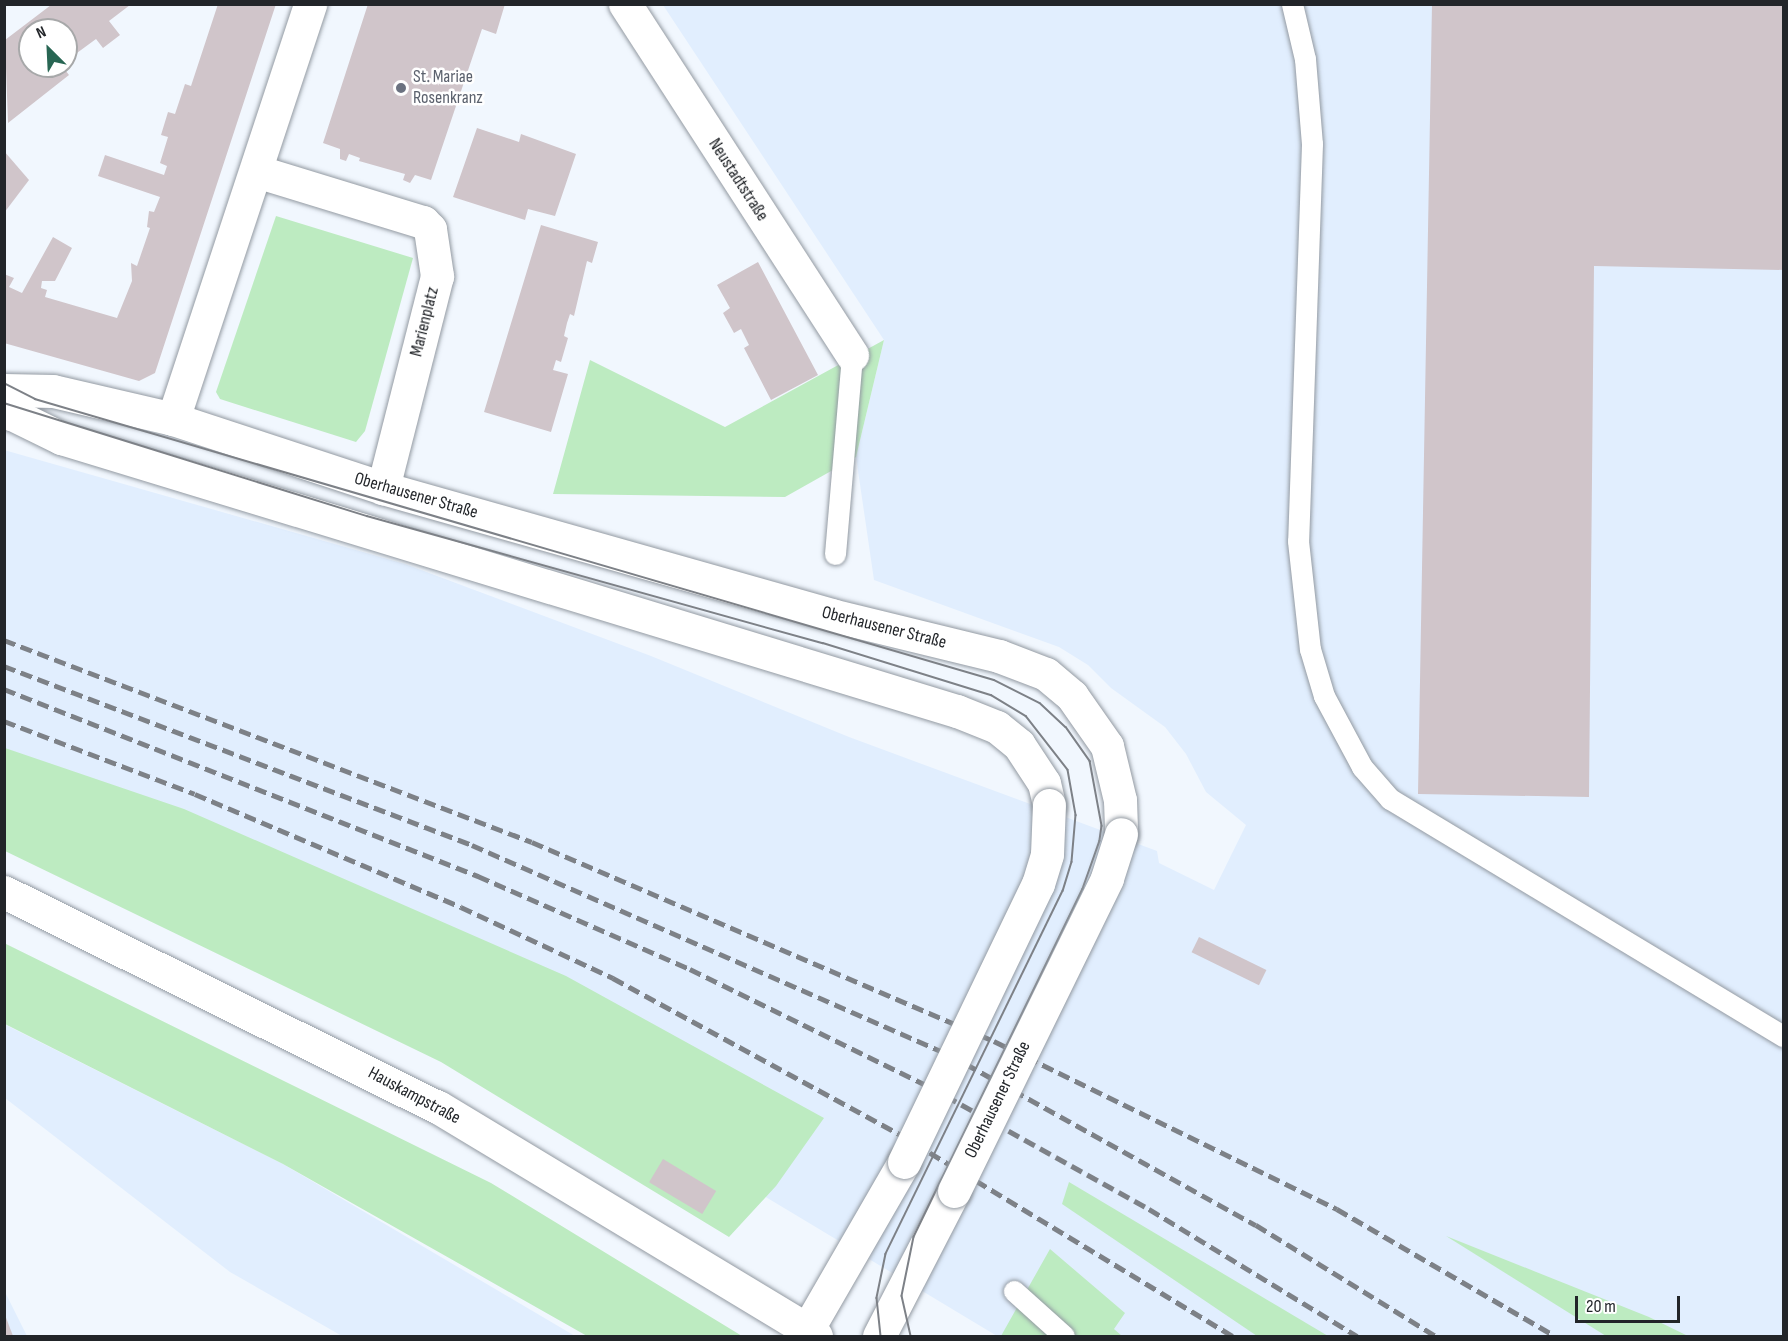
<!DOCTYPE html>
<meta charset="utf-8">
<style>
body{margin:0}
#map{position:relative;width:1788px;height:1341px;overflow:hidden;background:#f1f7fe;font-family:"Sofia Sans Condensed",sans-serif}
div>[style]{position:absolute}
.built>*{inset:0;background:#e1eefe}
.green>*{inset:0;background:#bdebc1}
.building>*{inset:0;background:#d0c5ca;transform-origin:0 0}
.roads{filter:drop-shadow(0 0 2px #939aa2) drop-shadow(0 0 2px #939aa2)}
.service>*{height:21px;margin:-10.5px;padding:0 10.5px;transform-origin:10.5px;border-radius:10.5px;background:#fff}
.minor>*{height:33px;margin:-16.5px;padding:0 16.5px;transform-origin:16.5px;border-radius:16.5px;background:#fff}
.secondary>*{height:33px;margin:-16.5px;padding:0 16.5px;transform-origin:16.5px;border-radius:16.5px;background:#fff}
.primary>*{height:33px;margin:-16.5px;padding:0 16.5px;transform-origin:16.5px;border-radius:16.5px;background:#fff}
.tram>*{height:1.5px;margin:-0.75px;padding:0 0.75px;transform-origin:0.75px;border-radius:0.75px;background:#7d8187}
.rail>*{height:4.5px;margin-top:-2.25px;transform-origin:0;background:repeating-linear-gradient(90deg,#7d8187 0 12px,transparent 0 18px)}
.bridges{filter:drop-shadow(0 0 2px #939aa2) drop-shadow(0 0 2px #939aa2)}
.primary-bridge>*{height:33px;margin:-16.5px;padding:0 16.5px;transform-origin:16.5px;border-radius:16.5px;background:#fff}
.dots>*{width:16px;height:16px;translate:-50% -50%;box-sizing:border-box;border:3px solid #fff;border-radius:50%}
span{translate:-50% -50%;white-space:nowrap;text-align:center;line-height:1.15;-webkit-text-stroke:5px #fff;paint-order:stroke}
.worship-label{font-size:18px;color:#5b616d}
.left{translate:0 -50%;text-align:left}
.street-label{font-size:18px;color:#222529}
.frame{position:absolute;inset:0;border:6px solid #222529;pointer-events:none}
.north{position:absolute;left:18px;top:18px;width:60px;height:60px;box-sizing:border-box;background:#fff;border:2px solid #a7a8a9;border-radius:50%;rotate:336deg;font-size:16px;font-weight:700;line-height:24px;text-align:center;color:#222529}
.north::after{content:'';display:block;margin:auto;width:21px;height:27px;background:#286653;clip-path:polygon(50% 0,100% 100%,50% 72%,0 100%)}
.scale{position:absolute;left:1575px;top:1296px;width:105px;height:27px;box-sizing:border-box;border:3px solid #222529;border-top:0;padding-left:8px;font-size:18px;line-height:21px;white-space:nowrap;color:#222529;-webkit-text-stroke:4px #fff;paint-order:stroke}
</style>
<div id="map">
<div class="built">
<div style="clip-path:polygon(663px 5px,1783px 5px,1783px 1336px,997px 1336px,440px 1001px,5px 765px,4px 450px,405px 564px,651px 656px,849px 737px,1157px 851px,1159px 863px,1214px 890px,1246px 825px,1206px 792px,1186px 754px,1165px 727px,1111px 688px,1088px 665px,1059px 647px,874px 580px,856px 457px,884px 340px)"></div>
<div style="clip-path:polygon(4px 1024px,283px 1164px,575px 1336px,342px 1336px,230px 1272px,5px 1098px)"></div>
<div style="clip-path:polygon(5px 1292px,27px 1336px,5px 1336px)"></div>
</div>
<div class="green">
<div style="clip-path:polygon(276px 216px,413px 258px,365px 431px,356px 442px,220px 399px,216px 392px)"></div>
<div style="clip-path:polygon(884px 340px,856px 457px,785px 497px,553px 494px,590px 360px,725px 427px)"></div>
<div style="clip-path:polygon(5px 748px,184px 809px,566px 976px,824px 1118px,776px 1186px,729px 1237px,441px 1062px,5px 851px)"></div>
<div style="clip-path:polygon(4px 943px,491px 1183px,742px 1336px,587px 1336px,283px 1164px,5px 1024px)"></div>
<div style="clip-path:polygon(1069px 1182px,1328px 1336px,1257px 1336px,1062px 1204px)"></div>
<div style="clip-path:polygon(1446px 1236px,1649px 1317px,1688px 1336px,1606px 1336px)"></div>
<div style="clip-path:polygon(1050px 1249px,1125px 1313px,1114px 1329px,1122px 1336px,1001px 1336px)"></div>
</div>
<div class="building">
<div style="clip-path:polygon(218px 4px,276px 4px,155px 373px,139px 381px,4px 343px,4px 274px,14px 278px,9px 287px,22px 293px,53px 237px,72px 248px,55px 281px,42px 281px,41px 288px,47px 290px,45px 297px,117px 318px,132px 281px,131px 263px,137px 266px,150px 228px,147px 227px,149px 211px,154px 212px,160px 197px,98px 176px,105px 155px,164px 175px,167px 166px,160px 163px,168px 137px,161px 135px,168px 112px,175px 114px,185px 84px,191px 86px)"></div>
<div style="clip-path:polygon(368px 4px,505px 4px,496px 34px,482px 29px,431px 180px,415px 175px,410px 183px,403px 180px,405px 174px,359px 161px,360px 158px,349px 154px,346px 161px,340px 159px,340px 149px,323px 143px)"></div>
<div style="clip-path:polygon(1432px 4px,1784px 4px,1784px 270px,1594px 266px,1589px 797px,1418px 794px)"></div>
<div style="clip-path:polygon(51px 5px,130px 5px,109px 21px,120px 35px,103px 48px,96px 39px,66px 61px,66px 30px,30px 30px,30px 66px,62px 66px,69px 75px,8px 123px,5px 40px)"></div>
<div style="clip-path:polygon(477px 128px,519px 142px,521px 134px,576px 154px,555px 216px,528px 209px,525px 220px,453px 197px)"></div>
<div style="clip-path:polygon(4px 151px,29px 180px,4px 213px)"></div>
<div style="clip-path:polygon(541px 225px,598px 242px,592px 263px,587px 261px,574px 316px,570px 314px,567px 323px,564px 336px,568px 338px,561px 362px,556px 360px,553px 370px,568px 374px,551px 432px,484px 412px)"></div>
<div style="clip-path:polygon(758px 262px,818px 375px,771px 400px,744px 348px,749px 345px,741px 329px,734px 333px,723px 313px,730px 308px,717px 285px)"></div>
<div style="left:1199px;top:937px;width:75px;height:17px;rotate:26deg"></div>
<div style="left:663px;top:1159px;width:62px;height:27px;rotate:31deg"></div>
<div style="clip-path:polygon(4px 1315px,5px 1315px,13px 1336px,4px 1336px)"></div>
</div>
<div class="roads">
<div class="service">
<div style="left:1292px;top:4px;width:57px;rotate:76.7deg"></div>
<div style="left:1305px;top:59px;width:85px;rotate:85.3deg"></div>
<div style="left:1312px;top:144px;width:397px;rotate:92deg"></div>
<div style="left:1298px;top:541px;width:109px;rotate:83.7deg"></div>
<div style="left:1310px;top:649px;width:49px;rotate:73.4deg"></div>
<div style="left:1324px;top:696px;width:81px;rotate:61.8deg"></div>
<div style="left:1362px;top:767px;width:43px;rotate:48.8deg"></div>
<div style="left:1390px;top:799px;width:460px;rotate:31.1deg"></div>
<div style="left:835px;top:554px;width:200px;rotate:-85.1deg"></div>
<div style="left:1014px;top:1291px;width:67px;rotate:42deg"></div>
</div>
<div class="minor">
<div style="left:625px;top:4px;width:418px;rotate:57.1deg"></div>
<div style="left:256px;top:171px;width:175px;rotate:17deg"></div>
<div style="left:423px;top:222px;width:10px;rotate:45deg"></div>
<div style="left:430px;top:229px;width:48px;rotate:81.5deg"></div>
<div style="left:437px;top:276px;width:219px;rotate:104.3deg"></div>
<div style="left:173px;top:419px;width:437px;rotate:-71.7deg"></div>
</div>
<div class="secondary">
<div style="left:4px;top:892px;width:484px;rotate:26.4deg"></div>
<div style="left:438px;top:1107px;width:431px;rotate:31.1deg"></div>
</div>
<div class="primary">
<div style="left:4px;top:390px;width:49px;rotate:1.2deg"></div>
<div style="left:53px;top:391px;width:123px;rotate:13.1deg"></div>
<div style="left:173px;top:419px;width:221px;rotate:18.2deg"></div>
<div style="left:383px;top:488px;width:466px;rotate:15.8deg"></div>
<div style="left:831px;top:615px;width:173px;rotate:13.7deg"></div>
<div style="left:999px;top:656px;width:50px;rotate:21deg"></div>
<div style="left:1046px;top:674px;width:34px;rotate:40deg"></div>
<div style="left:1072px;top:696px;width:61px;rotate:55deg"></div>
<div style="left:1107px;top:746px;width:56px;rotate:76.5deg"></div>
<div style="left:1120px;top:800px;width:34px;rotate:88deg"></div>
<div style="left:4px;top:403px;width:14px;rotate:54deg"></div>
<div style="left:12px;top:414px;width:55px;rotate:26.1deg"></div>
<div style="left:61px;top:438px;width:937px;rotate:16.95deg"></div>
<div style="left:957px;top:711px;width:43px;rotate:21.8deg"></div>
<div style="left:997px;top:727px;width:28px;rotate:39deg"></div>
<div style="left:1019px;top:745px;width:45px;rotate:56.7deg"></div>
<div style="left:1044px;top:783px;width:23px;rotate:77deg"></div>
<div style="left:816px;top:1336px;width:11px;rotate:-146deg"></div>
<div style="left:807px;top:1330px;width:194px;rotate:-60deg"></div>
<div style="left:879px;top:1336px;width:163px;rotate:-62.7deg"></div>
</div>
</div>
<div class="tram">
<div style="left:4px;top:383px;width:35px;rotate:27deg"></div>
<div style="left:35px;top:399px;width:999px;rotate:16.33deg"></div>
<div style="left:994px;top:680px;width:51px;rotate:26.6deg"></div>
<div style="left:1040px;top:703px;width:35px;rotate:43deg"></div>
<div style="left:1066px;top:727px;width:42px;rotate:54.8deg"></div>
<div style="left:1090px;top:761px;width:66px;rotate:79.5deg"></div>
<div style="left:1102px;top:826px;width:15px;rotate:98deg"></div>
<div style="left:1100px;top:841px;width:51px;rotate:109.5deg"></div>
<div style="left:1083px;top:889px;width:387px;rotate:115.9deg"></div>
<div style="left:914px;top:1237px;width:60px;rotate:101.5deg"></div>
<div style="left:902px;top:1296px;width:41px;rotate:77.3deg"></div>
<div style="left:4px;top:403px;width:380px;rotate:17.3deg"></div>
<div style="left:367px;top:516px;width:473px;rotate:15.6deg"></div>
<div style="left:823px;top:643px;width:176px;rotate:17.2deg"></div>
<div style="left:991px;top:695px;width:41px;rotate:31deg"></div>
<div style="left:1026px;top:716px;width:68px;rotate:52.1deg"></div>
<div style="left:1068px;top:770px;width:46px;rotate:79.9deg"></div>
<div style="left:1076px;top:815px;width:47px;rotate:94.9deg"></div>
<div style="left:1072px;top:862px;width:30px;rotate:107deg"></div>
<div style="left:1063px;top:891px;width:404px;rotate:116deg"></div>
<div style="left:886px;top:1254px;width:45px;rotate:101.6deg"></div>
<div style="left:877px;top:1298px;width:38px;rotate:84deg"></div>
</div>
<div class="rail">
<div style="left:4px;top:640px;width:565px;rotate:20.94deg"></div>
<div style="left:532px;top:842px;width:503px;rotate:23.3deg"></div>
<div style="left:994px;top:1041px;width:382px;rotate:26.1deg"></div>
<div style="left:1337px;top:1209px;width:252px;rotate:30.2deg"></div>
<div style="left:4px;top:666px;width:501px;rotate:20.93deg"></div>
<div style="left:472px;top:845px;width:522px;rotate:23.72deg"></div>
<div style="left:950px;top:1055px;width:350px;rotate:29.1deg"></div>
<div style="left:1256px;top:1225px;width:211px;rotate:31.7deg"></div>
<div style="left:4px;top:689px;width:510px;rotate:21.53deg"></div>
<div style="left:478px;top:876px;width:232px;rotate:23.7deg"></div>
<div style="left:690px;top:969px;width:267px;rotate:26.2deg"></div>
<div style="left:930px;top:1087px;width:251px;rotate:29.1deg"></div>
<div style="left:1149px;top:1209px;width:244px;rotate:31.4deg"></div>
<div style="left:4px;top:721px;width:204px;rotate:20.9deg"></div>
<div style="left:195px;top:794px;width:289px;rotate:23deg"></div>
<div style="left:461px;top:907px;width:168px;rotate:25deg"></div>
<div style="left:613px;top:978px;width:326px;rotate:28.6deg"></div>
<div style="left:899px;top:1134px;width:390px;rotate:31.2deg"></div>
</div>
<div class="bridges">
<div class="primary-bridge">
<div style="left:904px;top:1162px;width:309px;rotate:-64.3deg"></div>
<div style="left:1038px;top:884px;width:31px;rotate:-73deg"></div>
<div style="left:1047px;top:854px;width:49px;rotate:-87.7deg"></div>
<div style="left:954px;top:1191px;width:348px;rotate:-63.9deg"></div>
<div style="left:1107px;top:878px;width:46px;rotate:-72.3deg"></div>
</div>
</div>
<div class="dots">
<div style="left:401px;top:88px;background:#6b7280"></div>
</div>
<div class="worship-label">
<span class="left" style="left:413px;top:88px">St. Mariae<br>Rosenkranz</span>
</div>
<div class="street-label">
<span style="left:738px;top:180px;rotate:57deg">Neustadtstraße</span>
<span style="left:425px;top:322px;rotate:-76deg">Marienplatz</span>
<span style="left:416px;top:496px;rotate:16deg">Oberhausener Straße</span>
<span style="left:884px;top:628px;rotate:14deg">Oberhausener Straße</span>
<span style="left:414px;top:1096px;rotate:28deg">Hauskampstraße</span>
<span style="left:998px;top:1100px;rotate:-64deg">Oberhausener Straße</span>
</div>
<div class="frame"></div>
<div class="north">N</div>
<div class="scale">20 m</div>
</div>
